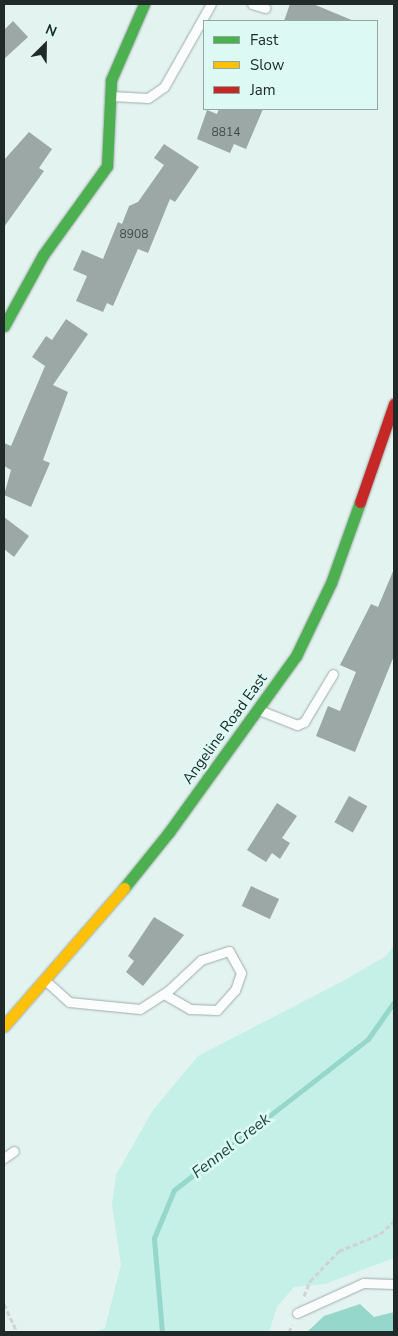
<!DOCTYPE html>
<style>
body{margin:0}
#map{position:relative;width:398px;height:1336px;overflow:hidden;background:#e3f3f0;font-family:"Nunito Sans",sans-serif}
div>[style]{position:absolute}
.green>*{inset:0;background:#c4f0e7}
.water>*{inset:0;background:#95d7ca}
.stream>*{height:5px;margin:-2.5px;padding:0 2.5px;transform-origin:2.5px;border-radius:2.5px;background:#95d7ca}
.building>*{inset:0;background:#9ca8a5;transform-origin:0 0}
.path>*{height:3px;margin-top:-1.5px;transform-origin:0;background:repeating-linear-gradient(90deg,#cfd3d2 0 5px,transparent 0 7.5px)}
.roads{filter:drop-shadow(0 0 1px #9faca9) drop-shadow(0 0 1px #9faca9)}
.lane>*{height:9px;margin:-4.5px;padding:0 4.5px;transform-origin:4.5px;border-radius:4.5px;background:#fbfdfd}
.fast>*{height:11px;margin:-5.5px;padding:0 5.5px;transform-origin:5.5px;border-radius:5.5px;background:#4caf50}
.slow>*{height:11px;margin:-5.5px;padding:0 5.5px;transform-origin:5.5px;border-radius:5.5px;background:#ffc107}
.jam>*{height:11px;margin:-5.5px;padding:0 5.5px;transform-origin:5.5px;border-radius:5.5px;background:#c62828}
span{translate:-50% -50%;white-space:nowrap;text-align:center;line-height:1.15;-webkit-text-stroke:5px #dcfaf3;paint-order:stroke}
.number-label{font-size:12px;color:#3f4a48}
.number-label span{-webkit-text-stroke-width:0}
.street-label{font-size:15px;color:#202b29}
.water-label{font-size:16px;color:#1a433c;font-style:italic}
.frame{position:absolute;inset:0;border:5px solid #202b29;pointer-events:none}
.legend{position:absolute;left:203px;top:20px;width:175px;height:90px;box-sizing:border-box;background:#dcfaf3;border:1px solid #91a7a2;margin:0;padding:6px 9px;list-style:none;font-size:15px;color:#202b29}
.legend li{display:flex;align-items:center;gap:10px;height:25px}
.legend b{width:25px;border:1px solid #91a7a2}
.north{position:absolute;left:20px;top:20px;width:50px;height:50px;-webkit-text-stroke:4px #dcfaf3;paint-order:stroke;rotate:23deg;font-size:14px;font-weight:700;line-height:20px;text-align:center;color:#202b29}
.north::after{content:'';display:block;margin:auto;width:18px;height:22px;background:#202b29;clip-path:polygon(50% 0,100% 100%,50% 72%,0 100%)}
</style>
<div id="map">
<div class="green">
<div style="clip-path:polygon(394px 945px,394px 1258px,325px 1284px,294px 1287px,277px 1307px,269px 1332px,96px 1332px,105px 1328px,121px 1265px,112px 1205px,116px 1175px,153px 1110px,198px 1056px,343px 981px,386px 956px)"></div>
</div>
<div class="water">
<div style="clip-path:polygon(360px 1304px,374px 1317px,394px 1312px,394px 1332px,307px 1332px,324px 1316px)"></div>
</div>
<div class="stream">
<div style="left:162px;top:1332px;width:94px;rotate:-94.9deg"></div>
<div style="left:154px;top:1238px;width:52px;rotate:-67.4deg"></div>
<div style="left:174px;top:1190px;width:246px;rotate:-37.9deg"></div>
<div style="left:368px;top:1039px;width:45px;rotate:-54.9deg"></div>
</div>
<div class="building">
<div style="clip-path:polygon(290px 4px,313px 4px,354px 21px,284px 21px)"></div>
<div style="clip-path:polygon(13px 21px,28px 37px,4px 59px,4px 30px)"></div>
<div style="clip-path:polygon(219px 109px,263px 109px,246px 149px,234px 144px,230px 153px,197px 139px,207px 110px,217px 114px)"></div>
<div style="clip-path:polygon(29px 132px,52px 149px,39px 168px,44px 171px,4px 227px,4px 160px)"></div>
<div style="clip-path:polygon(164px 144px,199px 167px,175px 202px,170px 199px,148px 253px,138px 249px,113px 306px,107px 303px,103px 312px,76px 301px,87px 276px,73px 270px,82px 250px,103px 259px,118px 222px,122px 224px,129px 206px,138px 202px,164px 165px,154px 158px)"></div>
<div style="clip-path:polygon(66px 319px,88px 334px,53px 385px,68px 392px,43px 460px,50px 463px,31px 507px,4px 495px,11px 470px,4px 466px,4px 443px,11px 446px,45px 366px,32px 357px,46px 336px,52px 340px)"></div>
<div style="clip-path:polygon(4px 517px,29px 536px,14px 557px,4px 549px)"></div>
<div style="clip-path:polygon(394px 569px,394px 656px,355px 752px,316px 736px,328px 706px,340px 711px,356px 672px,340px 665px,371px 604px,378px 607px)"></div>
<div style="left:349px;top:796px;width:21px;height:30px;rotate:29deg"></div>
<div style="clip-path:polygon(277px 803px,297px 816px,282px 838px,290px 843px,280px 859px,272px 853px,266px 862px,247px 850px)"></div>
<div style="left:251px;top:886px;width:31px;height:22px;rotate:25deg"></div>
<div style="clip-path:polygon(154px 917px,184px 935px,143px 986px,126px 972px,134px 961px,128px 956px)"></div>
</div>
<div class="path">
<div style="left:304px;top:1296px;width:16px;rotate:-68deg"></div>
<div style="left:310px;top:1281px;width:42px;rotate:-46deg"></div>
<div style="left:339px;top:1251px;width:44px;rotate:-22.5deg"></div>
<div style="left:380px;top:1234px;width:19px;rotate:-43deg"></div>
<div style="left:4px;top:1304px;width:31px;rotate:65deg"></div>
<div style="left:289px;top:1332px;width:8px;rotate:-67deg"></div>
</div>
<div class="roads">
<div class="lane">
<div style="left:252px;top:4px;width:14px;rotate:17deg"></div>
<div style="left:111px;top:96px;width:37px;rotate:3deg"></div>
<div style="left:148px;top:98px;width:19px;rotate:-35deg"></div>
<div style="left:164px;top:87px;width:95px;rotate:-60.5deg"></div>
<div style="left:259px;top:710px;width:41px;rotate:21.5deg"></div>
<div style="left:297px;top:725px;width:8px;rotate:-23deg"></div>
<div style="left:304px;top:722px;width:56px;rotate:-58.9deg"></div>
<div style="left:47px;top:982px;width:30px;rotate:42deg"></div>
<div style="left:69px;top:1002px;width:71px;rotate:5.6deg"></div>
<div style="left:140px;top:1009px;width:33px;rotate:-33deg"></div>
<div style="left:168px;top:991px;width:45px;rotate:-43.2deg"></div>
<div style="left:201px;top:960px;width:29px;rotate:-18deg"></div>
<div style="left:229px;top:951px;width:25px;rotate:61deg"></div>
<div style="left:241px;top:973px;width:18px;rotate:109deg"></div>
<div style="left:235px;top:990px;width:27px;rotate:132deg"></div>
<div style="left:217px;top:1010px;width:27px;rotate:-178deg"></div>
<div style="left:190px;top:1009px;width:30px;rotate:-150deg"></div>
<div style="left:4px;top:1158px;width:12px;rotate:-35deg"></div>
<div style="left:297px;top:1313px;width:72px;rotate:-24.4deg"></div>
<div style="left:363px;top:1283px;width:31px;rotate:2deg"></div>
</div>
<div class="fast">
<div style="left:4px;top:326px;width:81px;rotate:-61.2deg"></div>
<div style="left:43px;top:255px;width:110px;rotate:-54.3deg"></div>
<div style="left:107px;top:166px;width:86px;rotate:-87.3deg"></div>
<div style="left:111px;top:80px;width:83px;rotate:-66.5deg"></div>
<div style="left:124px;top:888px;width:72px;rotate:-51.2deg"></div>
<div style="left:169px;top:832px;width:217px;rotate:-54.2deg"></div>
<div style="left:296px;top:656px;width:81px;rotate:-64.4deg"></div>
<div style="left:331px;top:583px;width:86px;rotate:-70.3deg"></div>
</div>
<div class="slow">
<div style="left:4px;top:1026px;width:183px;rotate:-49deg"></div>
</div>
<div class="jam">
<div style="left:360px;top:502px;width:104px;rotate:-70.9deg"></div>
</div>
</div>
<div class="number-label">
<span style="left:226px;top:133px">8814</span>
<span style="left:134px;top:235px">8908</span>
</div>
<div class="street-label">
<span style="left:225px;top:729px;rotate:-54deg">Angeline Road East</span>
</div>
<div class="water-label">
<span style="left:231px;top:1146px;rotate:-38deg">Fennel Creek</span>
</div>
<div class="frame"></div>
<ul class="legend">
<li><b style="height:6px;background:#4caf50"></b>Fast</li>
<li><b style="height:6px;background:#ffc107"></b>Slow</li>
<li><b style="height:6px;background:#c62828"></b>Jam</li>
</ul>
<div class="north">N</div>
</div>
